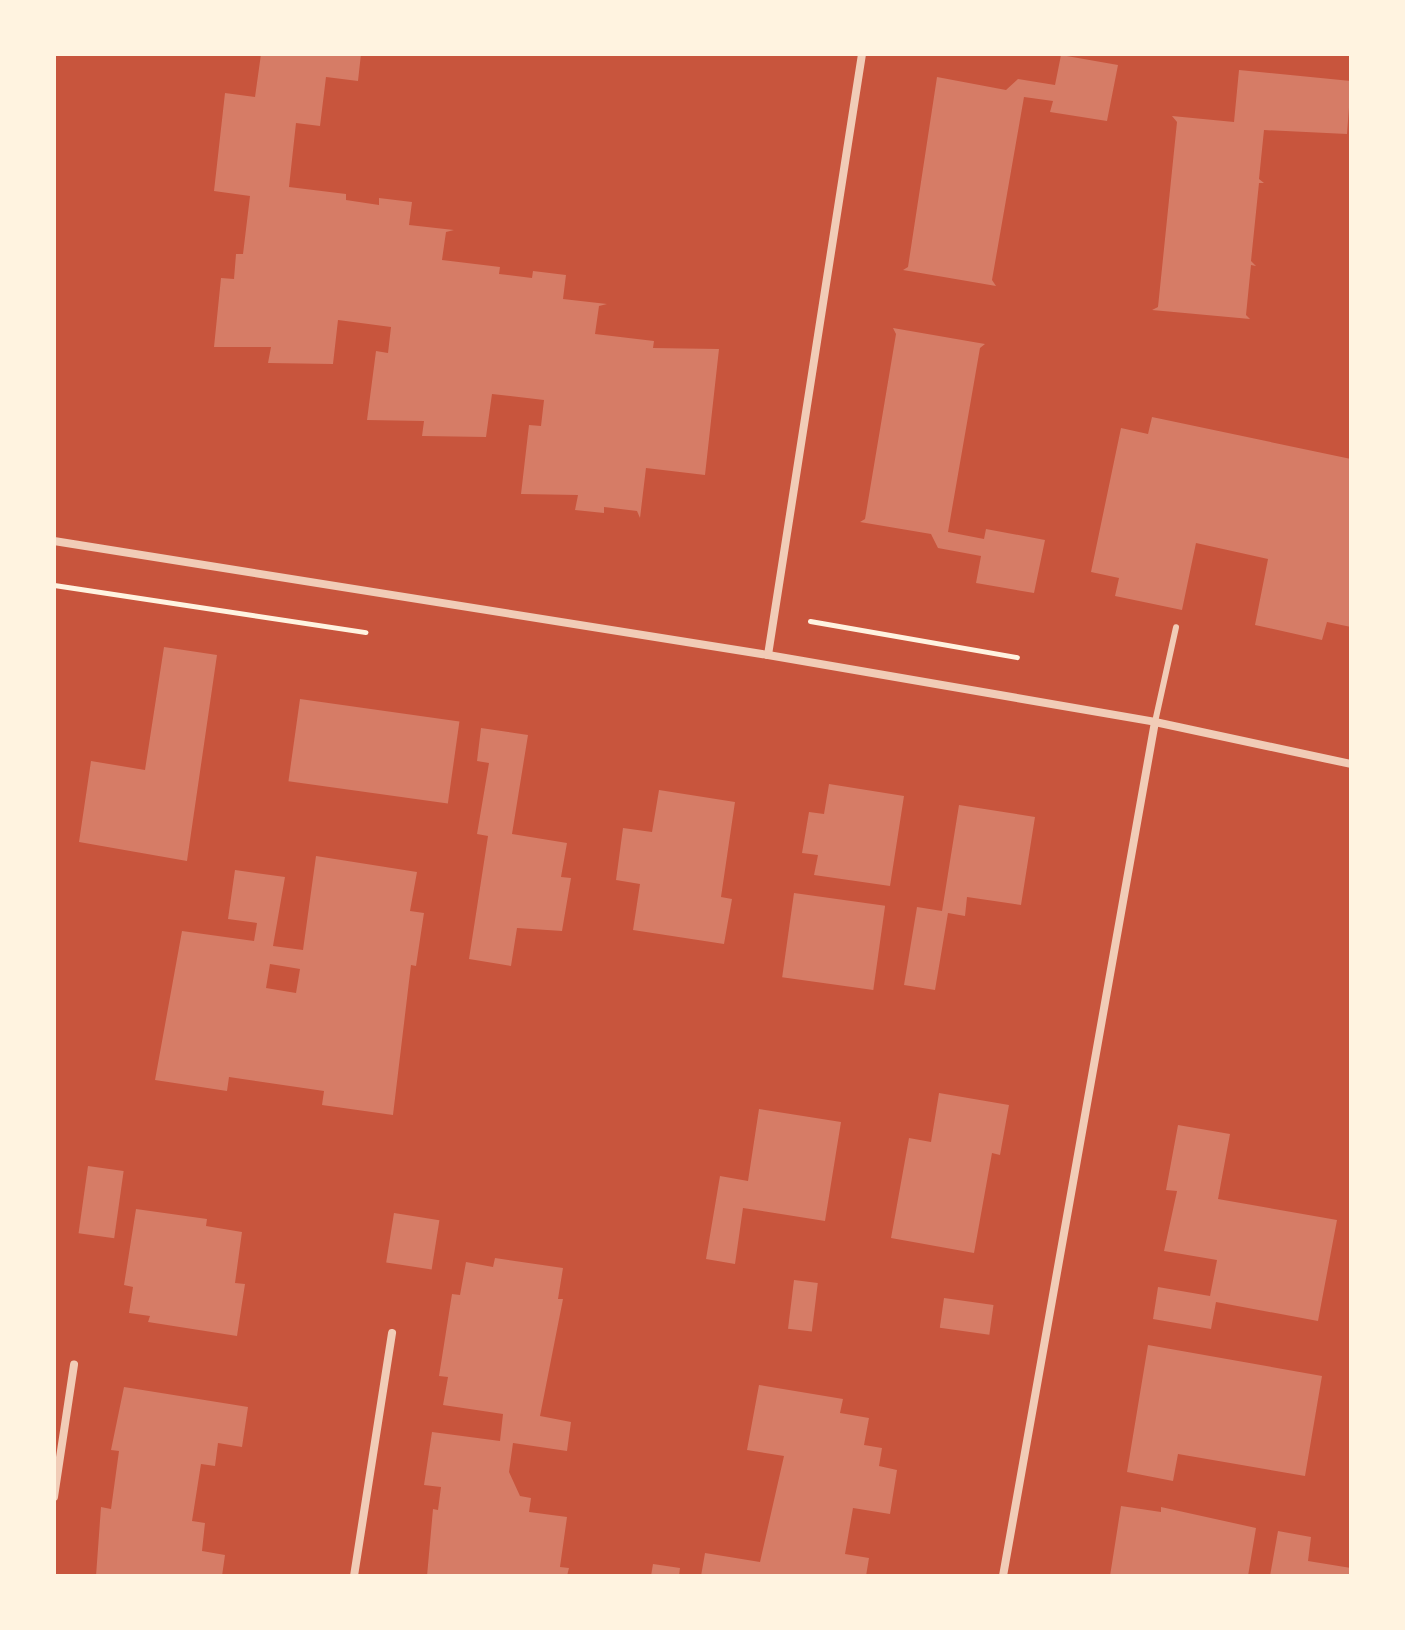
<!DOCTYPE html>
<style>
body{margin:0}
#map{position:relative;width:1405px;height:1630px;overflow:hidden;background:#c8553d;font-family:Manrope,sans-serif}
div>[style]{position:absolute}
.building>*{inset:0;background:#d67c66;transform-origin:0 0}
.path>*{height:5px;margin:-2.5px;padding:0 2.5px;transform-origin:2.5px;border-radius:2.5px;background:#fff3e0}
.service>*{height:6px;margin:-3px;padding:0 3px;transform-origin:3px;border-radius:3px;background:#f1ccb7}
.minor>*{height:8px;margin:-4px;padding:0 4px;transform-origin:4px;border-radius:4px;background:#f1ccb7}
span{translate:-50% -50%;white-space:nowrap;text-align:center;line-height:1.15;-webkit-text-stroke:8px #fff3e0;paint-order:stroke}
.frame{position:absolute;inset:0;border:56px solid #fff3e0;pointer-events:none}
</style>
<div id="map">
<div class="building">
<div style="clip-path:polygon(261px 54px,361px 54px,358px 81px,326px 77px,320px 126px,296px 123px,289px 187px,346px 194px,346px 200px,379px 205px,379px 198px,412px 202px,409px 225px,454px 230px,446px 232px,442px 260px,500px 267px,499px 274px,532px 278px,533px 271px,566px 275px,563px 299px,607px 304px,599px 306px,595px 334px,654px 341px,653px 348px,719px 349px,705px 475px,646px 468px,640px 518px,637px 511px,604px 507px,604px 513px,575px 510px,578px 495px,521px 494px,529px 425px,541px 426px,544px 400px,492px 394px,486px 437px,422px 436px,424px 421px,367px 420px,376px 351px,388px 353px,391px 327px,338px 320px,333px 364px,268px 363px,271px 347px,214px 347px,221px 278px,234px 279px,236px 254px,243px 254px,250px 196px,214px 191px,225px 93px,255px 97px)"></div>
<div style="clip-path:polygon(1061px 55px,1118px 65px,1107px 121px,1050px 112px,1053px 101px,1024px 97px,992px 280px,996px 286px,903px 270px,908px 267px,937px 77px,1006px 90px,1018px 79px,1055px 85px)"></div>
<div style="clip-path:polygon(1239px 70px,1351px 81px,1347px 134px,1264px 130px,1259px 179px,1264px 183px,1259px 183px,1251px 261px,1256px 266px,1251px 265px,1246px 315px,1250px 319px,1152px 310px,1158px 307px,1177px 122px,1172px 116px,1234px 122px)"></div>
<div style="clip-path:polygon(893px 328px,985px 344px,980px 348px,948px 532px,984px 539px,986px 529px,1045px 540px,1034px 593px,976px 583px,981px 556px,938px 548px,931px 534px,860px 522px,865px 519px,896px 334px)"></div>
<div style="clip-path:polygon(1152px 417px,1351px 459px,1351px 627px,1327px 622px,1322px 640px,1255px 625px,1268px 559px,1196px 543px,1182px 610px,1115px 596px,1119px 578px,1091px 572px,1121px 428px,1148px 434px)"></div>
<div style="clip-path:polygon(164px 647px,217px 655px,187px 861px,79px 842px,91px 761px,145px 770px)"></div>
<div style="left:300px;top:699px;width:161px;height:83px;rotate:8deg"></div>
<div style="clip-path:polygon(481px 728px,528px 735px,512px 834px,567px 843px,561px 877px,571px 878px,562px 931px,517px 928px,511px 966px,469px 959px,488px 836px,477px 834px,489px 763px,477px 761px)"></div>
<div style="clip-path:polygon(829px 784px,904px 796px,890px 886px,814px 875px,818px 855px,802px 853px,809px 812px,824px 814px)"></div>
<div style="clip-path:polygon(659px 790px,735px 802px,721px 897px,732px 899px,724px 944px,633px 930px,640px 884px,616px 880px,623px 828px,652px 832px)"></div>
<div style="clip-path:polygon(959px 805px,1035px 817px,1021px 905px,967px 897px,965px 916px,948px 913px,935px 990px,904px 985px,917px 907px,942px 911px)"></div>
<div style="clip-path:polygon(evenodd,316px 856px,417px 872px,410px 911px,424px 913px,416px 966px,411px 965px,393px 1115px,322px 1105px,324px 1091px,229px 1077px,227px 1091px,155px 1080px,182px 931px,254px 941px,257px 923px,228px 919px,235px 870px,285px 877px,273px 946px,303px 950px,316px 856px,270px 964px,300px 969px,296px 993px,266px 988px,270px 964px)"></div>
<div style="left:794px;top:893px;width:92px;height:85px;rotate:8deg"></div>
<div style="clip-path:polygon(939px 1093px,1009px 1105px,1000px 1155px,992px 1153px,974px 1253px,891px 1238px,909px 1138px,931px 1142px)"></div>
<div style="clip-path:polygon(759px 1109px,841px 1122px,825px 1221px,743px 1208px,735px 1264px,706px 1259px,720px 1176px,748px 1181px)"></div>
<div style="clip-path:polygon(1178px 1125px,1230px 1134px,1218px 1199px,1337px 1220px,1318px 1321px,1216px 1302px,1211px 1329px,1153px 1319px,1158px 1287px,1210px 1296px,1217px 1260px,1164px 1251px,1177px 1191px,1166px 1190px)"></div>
<div style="left:88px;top:1166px;width:36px;height:68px;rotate:8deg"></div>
<div style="clip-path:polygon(136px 1209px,207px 1219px,206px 1226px,242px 1232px,235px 1283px,245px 1284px,237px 1336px,148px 1322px,150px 1316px,129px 1313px,133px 1287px,124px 1285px)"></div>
<div style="left:394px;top:1213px;width:46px;height:50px;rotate:9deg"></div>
<div style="clip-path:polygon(495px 1258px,563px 1268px,558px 1299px,563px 1299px,540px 1416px,571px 1422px,567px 1451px,513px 1443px,509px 1472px,520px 1496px,531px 1498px,529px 1512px,567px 1517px,560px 1567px,569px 1568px,567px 1576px,427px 1576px,433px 1509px,438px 1510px,441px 1487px,424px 1485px,432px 1432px,500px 1441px,503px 1414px,443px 1405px,448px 1377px,439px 1376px,452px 1294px,460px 1295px,466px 1262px,493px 1267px)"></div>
<div style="left:794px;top:1280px;width:24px;height:49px;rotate:7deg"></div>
<div style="left:944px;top:1298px;width:50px;height:30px;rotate:8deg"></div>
<div style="clip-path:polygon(1148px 1345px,1322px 1376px,1305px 1476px,1178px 1454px,1173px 1481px,1127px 1472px)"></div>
<div style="clip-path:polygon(759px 1385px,843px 1399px,840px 1413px,869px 1418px,864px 1445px,882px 1448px,879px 1466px,897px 1470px,890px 1514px,853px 1508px,845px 1554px,869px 1558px,866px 1576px,701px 1576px,705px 1553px,760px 1562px,784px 1456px,747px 1450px)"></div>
<div style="clip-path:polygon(124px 1387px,248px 1407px,242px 1447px,218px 1443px,215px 1466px,201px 1464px,192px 1521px,205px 1523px,202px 1551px,225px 1555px,222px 1576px,96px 1576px,101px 1507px,111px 1509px,119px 1451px,111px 1450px)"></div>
<div style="clip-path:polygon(1121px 1506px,1161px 1512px,1161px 1507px,1256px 1528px,1248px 1576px,1110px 1576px)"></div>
<div style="clip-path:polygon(1278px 1531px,1311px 1537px,1308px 1561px,1351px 1568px,1351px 1576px,1270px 1576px)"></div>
<div style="clip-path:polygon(653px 1564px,680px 1568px,679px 1576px,651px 1576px)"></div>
</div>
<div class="path">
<div style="left:54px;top:585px;width:315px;rotate:8.6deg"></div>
<div style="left:810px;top:621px;width:210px;rotate:9.9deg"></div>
</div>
<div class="service">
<div style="left:1155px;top:722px;width:97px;rotate:-77.5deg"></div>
</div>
<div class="minor">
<div style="left:54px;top:541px;width:723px;rotate:9.07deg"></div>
<div style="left:768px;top:655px;width:393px;rotate:9.8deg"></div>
<div style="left:1155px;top:722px;width:200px;rotate:12.1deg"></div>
<div style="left:768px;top:655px;width:608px;rotate:-81.11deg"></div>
<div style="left:54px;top:1497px;width:134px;rotate:-81.4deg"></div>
<div style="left:354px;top:1576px;width:246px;rotate:-81.1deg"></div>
<div style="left:1003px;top:1576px;width:867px;rotate:-79.91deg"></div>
</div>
<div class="frame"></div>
</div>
